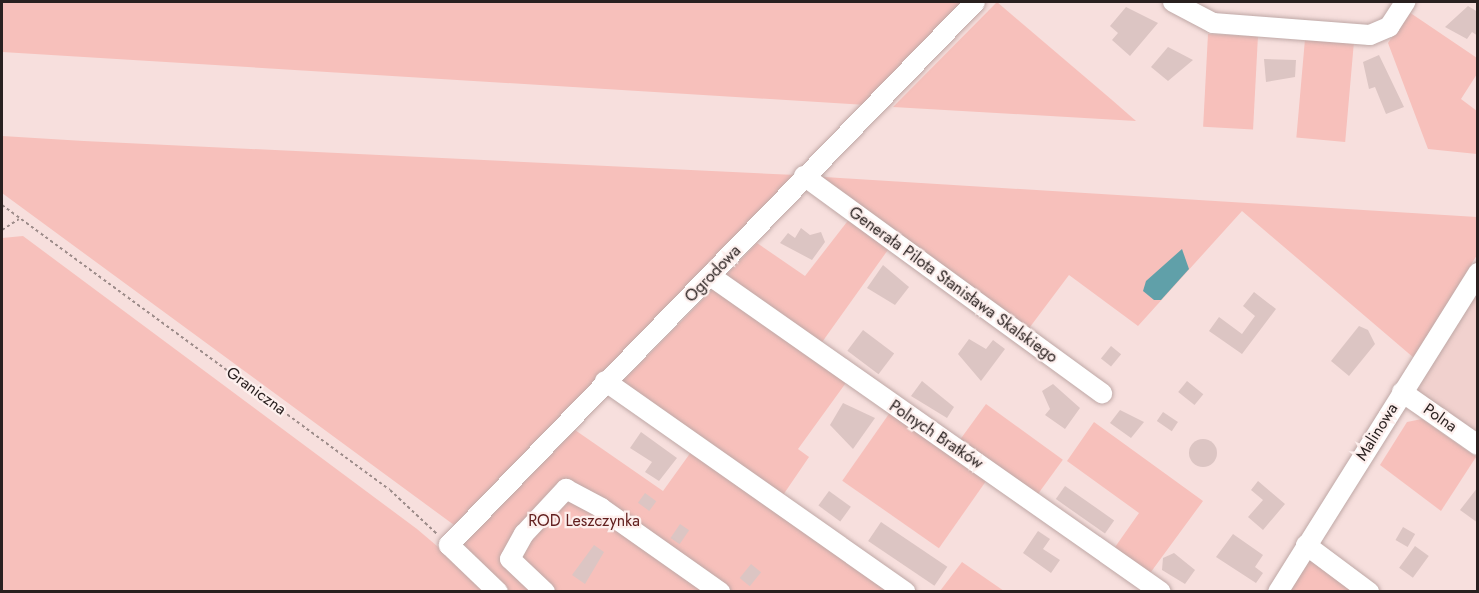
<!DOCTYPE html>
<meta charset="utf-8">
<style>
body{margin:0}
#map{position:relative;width:1479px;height:593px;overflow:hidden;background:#f7dfdd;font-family:Jost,sans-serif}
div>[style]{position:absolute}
.built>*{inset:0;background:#f1d1ce}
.green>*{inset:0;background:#f7c0bb;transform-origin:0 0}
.water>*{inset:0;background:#60a0a9}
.building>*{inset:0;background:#dcc5c3;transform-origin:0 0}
.round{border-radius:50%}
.path>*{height:2px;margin-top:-1px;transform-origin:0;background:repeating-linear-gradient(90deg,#9c8b89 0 3px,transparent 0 6px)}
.roads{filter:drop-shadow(0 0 2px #bea8a6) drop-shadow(0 0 2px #bea8a6)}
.minor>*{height:20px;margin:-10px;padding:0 10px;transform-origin:10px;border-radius:10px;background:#fff}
span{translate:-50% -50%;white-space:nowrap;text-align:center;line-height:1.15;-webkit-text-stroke:4.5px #fdefed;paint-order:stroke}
.street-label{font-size:16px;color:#29201f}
.park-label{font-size:16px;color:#63201f}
.frame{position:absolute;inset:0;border:3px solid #29201f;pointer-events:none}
</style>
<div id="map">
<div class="built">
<div style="clip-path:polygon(1477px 285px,1477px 439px,1420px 398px,1416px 382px)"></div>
</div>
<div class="green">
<div style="clip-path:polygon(2px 2px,967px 2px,866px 105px,2px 52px)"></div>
<div style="clip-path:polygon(997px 2px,1112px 100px,1136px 121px,893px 107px)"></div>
<div style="clip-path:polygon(1409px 12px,1477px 58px,1477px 74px,1461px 99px,1477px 111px,1477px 154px,1428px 149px,1388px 43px)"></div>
<div style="left:1208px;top:34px;width:50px;height:93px;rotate:3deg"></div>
<div style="left:1305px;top:39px;width:49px;height:99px;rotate:5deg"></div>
<div style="clip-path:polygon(2px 136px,84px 141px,796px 175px,454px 525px,2px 193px)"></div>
<div style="clip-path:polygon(824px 177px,1477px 217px,1477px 255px,1414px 358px,1242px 211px,1138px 326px,1069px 275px,1027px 331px,818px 181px)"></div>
<div style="clip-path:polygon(850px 218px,890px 247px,820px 345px,724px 277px,757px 243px,805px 276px)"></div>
<div style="clip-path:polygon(23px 236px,417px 529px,490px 591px,2px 591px,2px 238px)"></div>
<div style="clip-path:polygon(716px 286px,848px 380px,798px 449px,809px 457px,781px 498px,618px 386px)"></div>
<div style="left:986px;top:404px;width:95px;height:47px;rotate:36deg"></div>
<div style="left:891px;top:411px;width:118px;height:85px;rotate:35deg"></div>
<div style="clip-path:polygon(1422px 419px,1476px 457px,1441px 511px,1380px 465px,1407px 422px)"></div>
<div style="clip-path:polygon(1094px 422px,1203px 501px,1148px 576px,1113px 550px,1139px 513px,1067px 461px)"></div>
<div style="clip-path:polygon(575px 430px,663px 491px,691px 452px,894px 591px,506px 591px,460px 548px)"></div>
<div style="clip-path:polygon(1311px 555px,1360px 592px,1287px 592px)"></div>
<div style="clip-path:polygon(962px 562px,1004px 591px,940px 591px)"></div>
</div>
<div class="water">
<div style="clip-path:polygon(1182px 249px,1189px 269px,1161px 300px,1154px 300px,1143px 291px,1146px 281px)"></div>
</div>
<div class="building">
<div style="clip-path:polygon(1468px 6px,1478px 12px,1478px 36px,1472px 32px,1467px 39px,1445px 27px)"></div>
<div style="clip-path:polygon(1126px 7px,1158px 23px,1130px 56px,1112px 40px,1118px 33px,1110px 26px)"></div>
<div style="clip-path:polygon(1168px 47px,1193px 60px,1168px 81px,1151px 67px)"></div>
<div style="clip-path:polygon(1379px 55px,1404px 107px,1386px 114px,1375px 87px,1369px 89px,1363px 62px)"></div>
<div style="clip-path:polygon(1264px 59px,1296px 60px,1295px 77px,1266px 82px)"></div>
<div style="clip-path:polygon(801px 228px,810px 235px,821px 232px,825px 242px,812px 260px,780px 243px,788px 233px,795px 238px)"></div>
<div style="clip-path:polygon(883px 265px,909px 287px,895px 305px,867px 288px)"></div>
<div style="clip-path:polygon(1254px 292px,1276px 309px,1242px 354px,1209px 331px,1219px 317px,1242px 334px,1255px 316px,1243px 306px)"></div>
<div style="clip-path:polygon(1359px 326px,1368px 330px,1375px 344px,1349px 376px,1331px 361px)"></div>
<div style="left:863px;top:330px;width:39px;height:26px;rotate:37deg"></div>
<div style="clip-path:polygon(969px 339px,986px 349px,993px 340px,1005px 349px,981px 381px,958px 354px)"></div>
<div style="left:1111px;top:346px;width:13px;height:16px;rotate:39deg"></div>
<div style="clip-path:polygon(922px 381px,954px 407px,947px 418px,911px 396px)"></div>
<div style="left:1187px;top:381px;width:21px;height:14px;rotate:39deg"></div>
<div style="clip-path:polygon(1053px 384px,1080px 408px,1065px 429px,1045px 415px,1050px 409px,1042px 391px)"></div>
<div style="clip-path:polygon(843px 403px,875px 418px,853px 449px,830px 425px)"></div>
<div style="clip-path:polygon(1120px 410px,1144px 422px,1131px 438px,1110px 423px)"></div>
<div style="left:1163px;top:412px;width:18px;height:11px;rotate:34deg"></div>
<div style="clip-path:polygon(641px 432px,677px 458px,659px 481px,645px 472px,652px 462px,630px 448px)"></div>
<div class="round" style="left:1189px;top:439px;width:28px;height:28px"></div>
<div style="clip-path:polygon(1258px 481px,1285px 504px,1263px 530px,1248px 517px,1263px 500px,1251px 490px)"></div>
<div style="left:1065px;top:486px;width:60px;height:16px;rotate:35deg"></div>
<div style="clip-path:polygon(1478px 487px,1478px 523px,1460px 510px)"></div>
<div style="left:829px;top:491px;width:27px;height:18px;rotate:36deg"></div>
<div style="left:645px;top:493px;width:14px;height:12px;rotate:36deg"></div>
<div style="left:881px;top:522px;width:80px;height:23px;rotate:34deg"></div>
<div style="left:680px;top:524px;width:11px;height:17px;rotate:34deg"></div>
<div style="left:1403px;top:527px;width:14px;height:15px;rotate:30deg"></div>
<div style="clip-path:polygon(1038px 531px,1050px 539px,1043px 549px,1060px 560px,1051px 573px,1023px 553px)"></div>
<div style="clip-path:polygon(1233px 534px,1263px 555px,1255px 567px,1263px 573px,1256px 583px,1216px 557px)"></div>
<div style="clip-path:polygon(594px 545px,604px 552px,585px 584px,572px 575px)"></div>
<div style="left:1415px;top:546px;width:17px;height:27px;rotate:36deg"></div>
<div style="clip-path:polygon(1174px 553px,1195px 570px,1185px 584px,1162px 570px,1163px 558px)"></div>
<div style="left:751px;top:564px;width:13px;height:18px;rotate:39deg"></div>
</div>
<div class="path">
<div style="left:2px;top:205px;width:481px;rotate:36.3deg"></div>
<div style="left:390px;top:490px;width:64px;rotate:43.1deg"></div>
<div style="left:2px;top:230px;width:20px;rotate:-33deg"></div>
</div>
<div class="roads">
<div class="minor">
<div style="left:1173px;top:2px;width:45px;rotate:27.7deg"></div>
<div style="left:1213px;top:23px;width:157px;rotate:4.4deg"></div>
<div style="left:1370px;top:35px;width:21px;rotate:-23deg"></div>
<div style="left:1389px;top:27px;width:30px;rotate:-57deg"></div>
<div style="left:804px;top:176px;width:369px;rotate:36.1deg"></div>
<div style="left:712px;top:277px;width:548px;rotate:35.05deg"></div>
<div style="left:605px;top:381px;width:367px;rotate:35.1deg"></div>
<div style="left:1402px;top:392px;width:93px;rotate:34.9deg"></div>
<div style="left:1306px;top:545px;width:79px;rotate:36.7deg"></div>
<div style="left:498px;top:592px;width:68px;rotate:-136.2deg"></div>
<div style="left:449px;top:545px;width:756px;rotate:-45.91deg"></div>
<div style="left:545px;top:592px;width:48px;rotate:-136.7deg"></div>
<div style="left:510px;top:559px;width:29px;rotate:-61deg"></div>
<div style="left:524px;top:534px;width:62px;rotate:-47deg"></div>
<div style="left:566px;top:489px;width:40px;rotate:28deg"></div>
<div style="left:601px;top:508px;width:146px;rotate:35.2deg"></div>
<div style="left:1278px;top:592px;width:377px;rotate:-57.9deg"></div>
</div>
</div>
<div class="street-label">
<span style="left:713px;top:274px;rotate:-46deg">Ogrodowa</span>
<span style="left:953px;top:285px;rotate:36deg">Generała Pilota Stanisława Skalskiego</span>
<span style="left:256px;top:391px;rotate:36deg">Graniczna</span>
<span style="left:1440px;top:418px;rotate:35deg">Polna</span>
<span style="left:1377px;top:432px;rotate:-58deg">Malinowa</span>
<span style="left:936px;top:435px;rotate:34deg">Polnych Bratków</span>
</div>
<div class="park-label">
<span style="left:584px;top:521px">ROD Leszczynka</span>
</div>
<div class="frame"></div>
</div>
